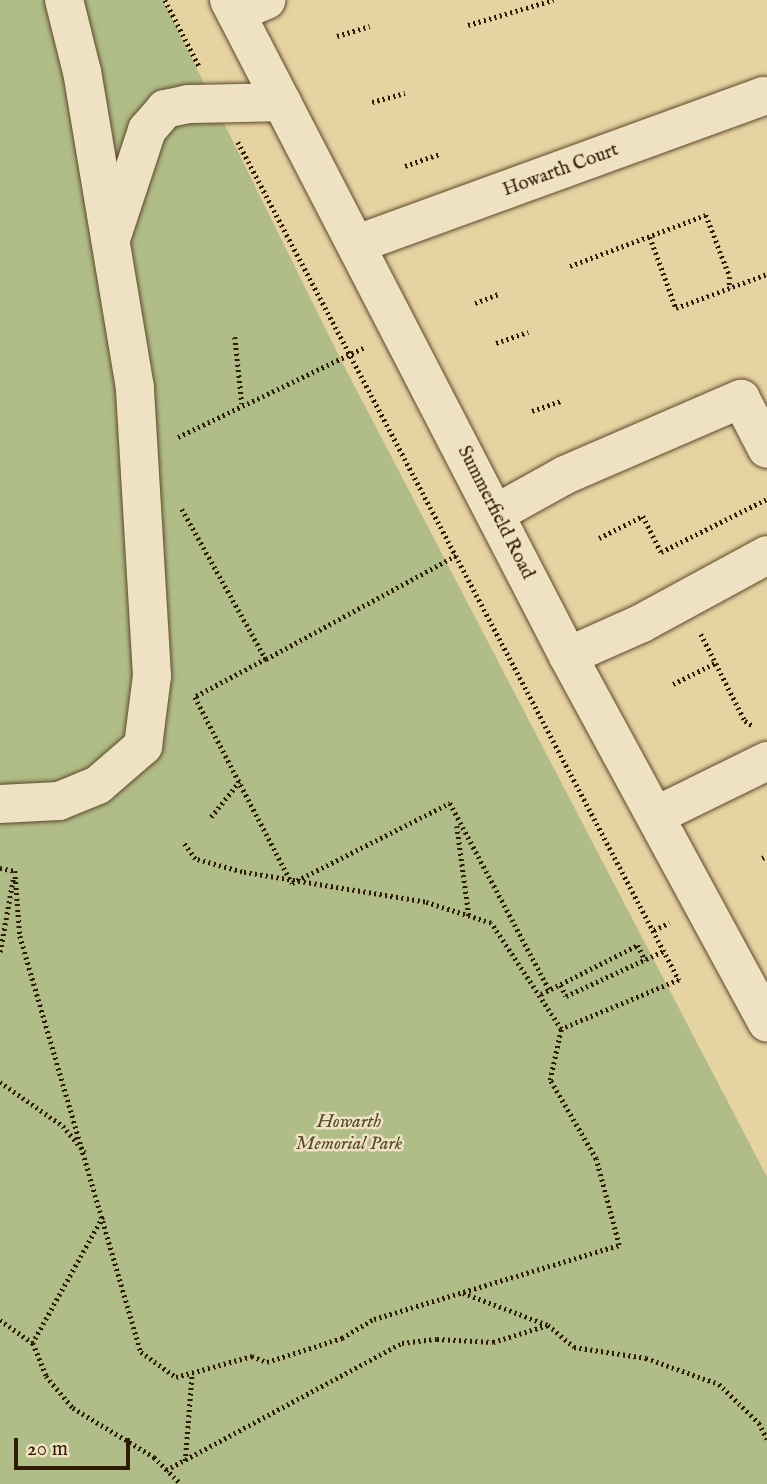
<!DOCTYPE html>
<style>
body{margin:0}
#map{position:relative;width:767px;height:1484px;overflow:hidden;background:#e6d3a2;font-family:"IM FELL English",serif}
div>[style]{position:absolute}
.green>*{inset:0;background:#b1bd88}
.path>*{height:4.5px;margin-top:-2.25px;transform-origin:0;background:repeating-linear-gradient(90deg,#2f1b02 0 2px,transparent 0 5.5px)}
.roads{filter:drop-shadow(0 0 2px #5d492a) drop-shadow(0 0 2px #5d492a)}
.minor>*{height:38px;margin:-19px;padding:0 19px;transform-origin:19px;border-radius:19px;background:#efe2c3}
span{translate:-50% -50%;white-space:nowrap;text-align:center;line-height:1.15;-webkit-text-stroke:5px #efe2c3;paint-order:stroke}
.street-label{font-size:19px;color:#2f1b02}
.park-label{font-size:19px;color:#564c2a;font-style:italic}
.scale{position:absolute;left:14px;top:1438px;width:116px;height:32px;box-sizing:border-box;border:4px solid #2f1b02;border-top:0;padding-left:9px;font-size:21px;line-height:24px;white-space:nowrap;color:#2f1b02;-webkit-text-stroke:5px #efe2c3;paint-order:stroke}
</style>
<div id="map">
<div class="green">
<div style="clip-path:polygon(0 0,163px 0,342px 362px,767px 1177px,767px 1484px,0 1484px)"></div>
</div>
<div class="path">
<div style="left:165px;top:0;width:74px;rotate:62.7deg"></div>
<div style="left:468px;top:25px;width:89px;rotate:-16.4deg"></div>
<div style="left:337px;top:36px;width:34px;rotate:-17deg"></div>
<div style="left:372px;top:102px;width:34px;rotate:-15deg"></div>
<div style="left:238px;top:142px;width:947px;rotate:62.24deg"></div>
<div style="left:679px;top:980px;width:128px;rotate:157.4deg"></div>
<div style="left:405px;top:166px;width:37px;rotate:-19deg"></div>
<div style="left:650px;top:237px;width:76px;rotate:69.9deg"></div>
<div style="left:676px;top:308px;width:97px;rotate:-20.5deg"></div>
<div style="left:570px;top:266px;width:145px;rotate:-20.6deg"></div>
<div style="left:706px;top:215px;width:66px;rotate:68.8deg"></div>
<div style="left:730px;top:277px;width:11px;rotate:95deg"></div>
<div style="left:475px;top:303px;width:26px;rotate:-21deg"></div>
<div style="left:235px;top:337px;width:67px;rotate:84deg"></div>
<div style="left:496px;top:343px;width:34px;rotate:-19deg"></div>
<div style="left:532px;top:411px;width:31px;rotate:-19deg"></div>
<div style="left:178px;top:437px;width:208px;rotate:-25.7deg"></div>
<div style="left:182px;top:509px;width:172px;rotate:60.8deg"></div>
<div style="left:266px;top:659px;width:81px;rotate:151.8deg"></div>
<div style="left:195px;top:697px;width:210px;rotate:62.5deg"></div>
<div style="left:292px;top:883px;width:177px;rotate:-26.9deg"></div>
<div style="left:450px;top:803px;width:213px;rotate:62deg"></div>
<div style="left:599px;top:538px;width:49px;rotate:-26.6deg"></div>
<div style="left:643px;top:516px;width:40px;rotate:63.4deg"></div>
<div style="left:661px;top:552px;width:119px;rotate:-26.6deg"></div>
<div style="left:701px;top:634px;width:97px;rotate:63.2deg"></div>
<div style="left:745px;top:721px;width:9px;rotate:32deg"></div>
<div style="left:266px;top:659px;width:217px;rotate:-28.6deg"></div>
<div style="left:673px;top:684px;width:47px;rotate:-26.6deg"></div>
<div style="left:211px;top:817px;width:45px;rotate:-51.3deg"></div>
<div style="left:457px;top:826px;width:91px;rotate:82.4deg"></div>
<div style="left:762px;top:858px;width:5px;rotate:-22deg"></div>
<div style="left:0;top:868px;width:15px;rotate:11deg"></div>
<div style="left:15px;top:871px;width:65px;rotate:85.6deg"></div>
<div style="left:20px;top:936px;width:433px;rotate:73.8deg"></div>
<div style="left:141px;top:1352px;width:43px;rotate:35.5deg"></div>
<div style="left:176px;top:1377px;width:79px;rotate:-15.4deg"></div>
<div style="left:252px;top:1356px;width:16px;rotate:22deg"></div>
<div style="left:267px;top:1362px;width:79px;rotate:-17.7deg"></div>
<div style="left:342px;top:1338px;width:37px;rotate:-31deg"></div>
<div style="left:374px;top:1319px;width:256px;rotate:-16.8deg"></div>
<div style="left:619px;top:1245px;width:89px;rotate:-105deg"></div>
<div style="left:596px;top:1159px;width:91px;rotate:-120.2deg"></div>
<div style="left:550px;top:1080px;width:52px;rotate:-77.8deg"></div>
<div style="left:561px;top:1029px;width:127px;rotate:-123.4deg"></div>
<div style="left:491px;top:923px;width:69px;rotate:-162.3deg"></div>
<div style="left:425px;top:902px;width:185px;rotate:-170.7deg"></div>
<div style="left:242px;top:872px;width:49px;rotate:-164.5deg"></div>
<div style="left:195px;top:859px;width:21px;rotate:-125deg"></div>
<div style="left:654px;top:930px;width:17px;rotate:-25deg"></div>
<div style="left:0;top:952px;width:74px;rotate:-79.9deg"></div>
<div style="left:561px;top:985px;width:12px;rotate:66deg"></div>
<div style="left:566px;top:996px;width:108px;rotate:-24.7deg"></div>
<div style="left:541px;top:994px;width:109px;rotate:-26.8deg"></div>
<div style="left:638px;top:945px;width:17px;rotate:65deg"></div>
<div style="left:0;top:1082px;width:77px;rotate:34.9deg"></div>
<div style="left:63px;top:1126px;width:34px;rotate:50deg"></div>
<div style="left:103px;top:1217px;width:144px;rotate:119.1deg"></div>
<div style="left:33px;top:1343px;width:35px;rotate:68deg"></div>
<div style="left:46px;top:1376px;width:42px;rotate:49.8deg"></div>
<div style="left:73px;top:1408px;width:95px;rotate:31.2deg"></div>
<div style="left:154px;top:1457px;width:38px;rotate:45deg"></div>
<div style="left:463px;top:1293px;width:91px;rotate:20.6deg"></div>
<div style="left:548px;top:1325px;width:34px;rotate:40deg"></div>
<div style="left:574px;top:1347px;width:73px;rotate:8.7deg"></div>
<div style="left:646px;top:1358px;width:77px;rotate:19.6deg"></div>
<div style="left:719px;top:1384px;width:56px;rotate:44.3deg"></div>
<div style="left:759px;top:1423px;width:18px;rotate:63deg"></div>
<div style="left:0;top:1320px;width:40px;rotate:34.9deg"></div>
<div style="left:185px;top:1461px;width:88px;rotate:-85.5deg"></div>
<div style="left:166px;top:1470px;width:268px;rotate:-28.3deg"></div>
<div style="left:402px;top:1343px;width:35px;rotate:-7deg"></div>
<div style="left:437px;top:1339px;width:56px;rotate:3.1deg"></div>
<div style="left:493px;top:1342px;width:58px;rotate:-17.2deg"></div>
</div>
<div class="roads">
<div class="minor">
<div style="left:229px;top:0;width:738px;rotate:62.67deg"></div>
<div style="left:568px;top:656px;width:417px;rotate:61.5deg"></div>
<div style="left:236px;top:13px;width:33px;rotate:-23deg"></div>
<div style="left:112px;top:236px;width:112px;rotate:-71.7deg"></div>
<div style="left:147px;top:130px;width:28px;rotate:-49deg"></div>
<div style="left:165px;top:109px;width:24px;rotate:-12deg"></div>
<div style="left:188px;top:104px;width:94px;rotate:-1.2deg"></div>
<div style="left:357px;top:244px;width:433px;rotate:-20deg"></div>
<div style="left:495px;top:514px;width:80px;rotate:-29.1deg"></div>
<div style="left:565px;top:475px;width:192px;rotate:-23.4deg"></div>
<div style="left:741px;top:399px;width:56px;rotate:62.5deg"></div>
<div style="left:568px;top:656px;width:81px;rotate:-24deg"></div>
<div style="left:642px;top:623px;width:142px;rotate:-28.5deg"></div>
<div style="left:0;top:804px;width:59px;rotate:-2.9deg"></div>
<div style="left:59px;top:801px;width:42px;rotate:-22.3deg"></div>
<div style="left:98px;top:785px;width:60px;rotate:-40.9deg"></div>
<div style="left:143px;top:746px;width:71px;rotate:-82.7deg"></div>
<div style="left:152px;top:676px;width:289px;rotate:-93.4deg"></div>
<div style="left:135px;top:388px;width:320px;rotate:-99.5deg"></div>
<div style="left:82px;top:72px;width:74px;rotate:-104deg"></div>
<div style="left:657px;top:815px;width:123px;rotate:-26.1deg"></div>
</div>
</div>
<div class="street-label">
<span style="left:561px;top:171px;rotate:-20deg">Howarth Court</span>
<span style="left:495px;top:513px;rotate:63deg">Summerfield Road</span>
</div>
<div class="park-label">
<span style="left:349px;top:1134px">Howarth<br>Memorial Park</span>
</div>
<div class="scale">20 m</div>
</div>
